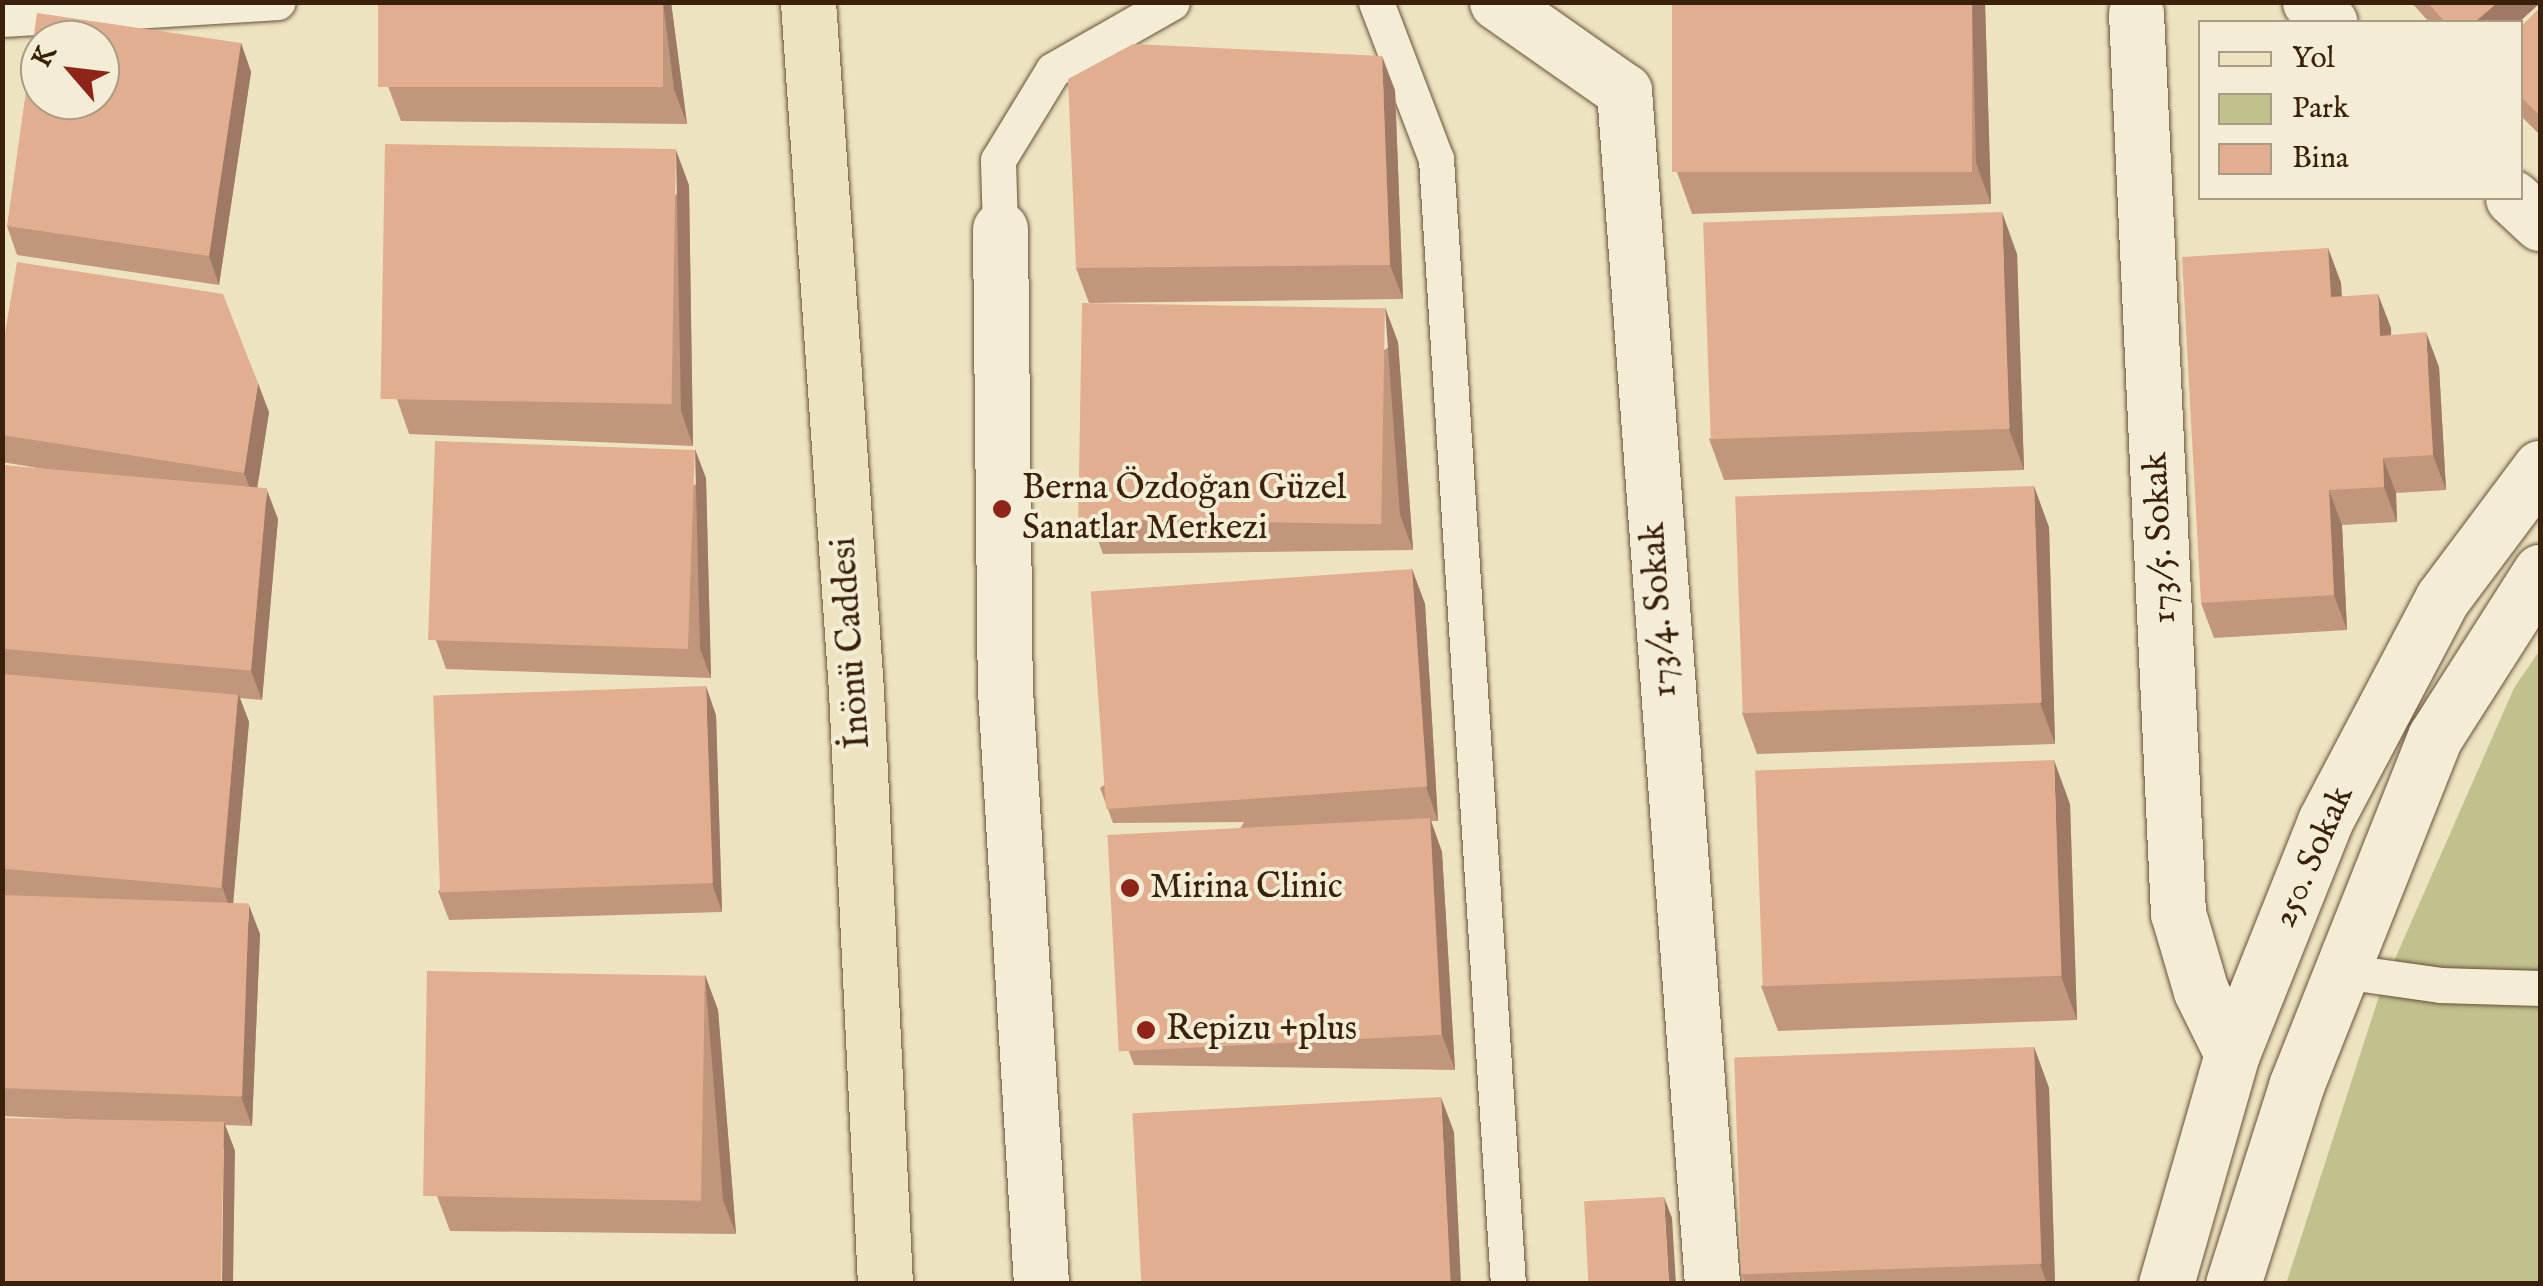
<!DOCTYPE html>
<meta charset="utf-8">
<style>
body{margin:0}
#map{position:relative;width:2543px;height:1286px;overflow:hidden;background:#eee3c0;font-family:"IM FELL English",serif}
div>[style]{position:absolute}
.green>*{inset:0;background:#c0c18d}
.roads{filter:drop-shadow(0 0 2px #685138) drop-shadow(0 0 2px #685138)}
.service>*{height:35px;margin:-17.5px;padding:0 17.5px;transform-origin:17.5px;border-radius:17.5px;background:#f4edd6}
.minor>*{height:55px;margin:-27.5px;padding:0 27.5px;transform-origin:27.5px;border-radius:27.5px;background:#f4edd6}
.secondary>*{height:55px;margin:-27.5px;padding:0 27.5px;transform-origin:27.5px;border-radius:27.5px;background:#f4edd6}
.primary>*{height:55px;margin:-27.5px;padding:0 27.5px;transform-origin:27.5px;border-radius:27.5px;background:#eee3c0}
.wall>*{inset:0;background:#c2967c}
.shaded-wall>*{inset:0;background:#9e7a65}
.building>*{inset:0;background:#e1af90;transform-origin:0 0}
.dots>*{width:28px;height:28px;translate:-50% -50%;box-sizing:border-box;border:5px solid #f4edd6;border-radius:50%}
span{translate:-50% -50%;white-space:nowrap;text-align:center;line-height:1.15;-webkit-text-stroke:8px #f4edd6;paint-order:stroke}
.poi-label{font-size:35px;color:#3b200b}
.left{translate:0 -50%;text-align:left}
.street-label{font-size:35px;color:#3b200b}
.frame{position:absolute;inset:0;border:5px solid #3b200b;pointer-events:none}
.legend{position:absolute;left:2198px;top:20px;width:325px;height:180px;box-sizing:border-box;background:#f4edd6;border:2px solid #aa9b85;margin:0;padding:12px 18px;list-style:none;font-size:30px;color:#3b200b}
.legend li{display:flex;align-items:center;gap:20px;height:50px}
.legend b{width:50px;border:2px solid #aa9b85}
.north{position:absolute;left:20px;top:20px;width:100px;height:100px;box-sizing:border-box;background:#f4edd6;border:2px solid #aa9b85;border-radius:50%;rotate:298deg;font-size:28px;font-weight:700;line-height:40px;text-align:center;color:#3b200b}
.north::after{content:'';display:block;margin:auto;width:35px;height:45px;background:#8f2418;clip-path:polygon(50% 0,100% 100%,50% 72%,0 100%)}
</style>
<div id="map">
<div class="green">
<div style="clip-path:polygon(2540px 650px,2540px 1283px,2286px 1284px,2380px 993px,2514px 688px)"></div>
</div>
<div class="roads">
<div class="service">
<div style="left:1376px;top:2px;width:168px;rotate:69.1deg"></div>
<div style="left:1436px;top:159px;width:1127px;rotate:86.34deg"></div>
<div style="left:2px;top:19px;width:276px;rotate:-3.5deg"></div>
<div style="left:1000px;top:229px;width:69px;rotate:-91.7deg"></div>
<div style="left:998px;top:160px;width:105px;rotate:-58.6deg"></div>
<div style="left:1053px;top:70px;width:137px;rotate:-29.7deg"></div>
<div style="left:2342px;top:971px;width:99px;rotate:8.1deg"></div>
<div style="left:2440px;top:985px;width:100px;rotate:1.7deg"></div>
</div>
<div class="minor">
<div style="left:1497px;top:2px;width:155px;rotate:35deg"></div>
<div style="left:1624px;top:91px;width:1196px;rotate:85.78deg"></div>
<div style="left:2310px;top:2px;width:28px;rotate:46deg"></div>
<div style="left:2136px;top:13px;width:901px;rotate:87.33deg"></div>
<div style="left:2178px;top:913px;width:81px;rotate:73.6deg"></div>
<div style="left:2201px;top:991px;width:70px;rotate:63.8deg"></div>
<div style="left:2513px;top:198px;width:37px;rotate:43deg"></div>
<div style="left:1000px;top:229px;width:461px;rotate:89.4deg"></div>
<div style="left:1005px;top:690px;width:595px;rotate:86.53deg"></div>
</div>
<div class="secondary">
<div style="left:2166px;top:1284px;width:239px;rotate:-74deg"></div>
<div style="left:2232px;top:1054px;width:251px;rotate:-68.2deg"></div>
<div style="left:2325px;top:821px;width:251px;rotate:-62.2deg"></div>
<div style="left:2442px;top:599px;width:164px;rotate:-53.2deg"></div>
<div style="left:2233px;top:1284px;width:208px;rotate:-72.3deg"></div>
<div style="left:2296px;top:1086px;width:376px;rotate:-68.3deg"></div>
<div style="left:2435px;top:737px;width:196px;rotate:-57.5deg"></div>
</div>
<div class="primary">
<div style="left:808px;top:2px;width:691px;rotate:86.01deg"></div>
<div style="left:856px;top:691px;width:594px;rotate:87.2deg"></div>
</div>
</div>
<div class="wall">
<div style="clip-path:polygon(671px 2px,687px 124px,401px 121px,388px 86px)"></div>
<div style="clip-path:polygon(1985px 2px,1991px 204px,1692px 214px,1677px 172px)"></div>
<div style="clip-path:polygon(2411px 2px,2540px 2px,2540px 3px,2519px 22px,2429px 22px)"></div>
<div style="clip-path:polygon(2540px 8px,2540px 135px,2520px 115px,2520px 28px)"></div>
<div style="clip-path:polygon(241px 43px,251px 72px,219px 285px,17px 255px,7px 226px)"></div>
<div style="clip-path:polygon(1395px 90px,1403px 299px,1089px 303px,1076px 268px)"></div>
<div style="clip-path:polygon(689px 185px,693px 446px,409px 434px,397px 399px)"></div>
<div style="clip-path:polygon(2328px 248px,2341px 283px,2342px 296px,2391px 328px,2391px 335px,2439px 367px,2446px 490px,2396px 493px,2397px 522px,2342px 525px,2347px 630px,2214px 638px,2201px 603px)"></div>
<div style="clip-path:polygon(2017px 254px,2024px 470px,1724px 480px,1709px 439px)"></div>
<div style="clip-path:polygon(1398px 342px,1413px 550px,1103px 554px,1090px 519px)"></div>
<div style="clip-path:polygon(2px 351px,269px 412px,257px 489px,278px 519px,262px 700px,240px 698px,249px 722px,233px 905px,260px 934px,252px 1126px,225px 1125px,235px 1151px,88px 1120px,2px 1116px,2px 465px,50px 470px,2px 462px)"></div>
<div style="clip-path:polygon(706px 478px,711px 678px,446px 669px,436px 640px)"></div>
<div style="clip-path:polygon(2049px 527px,2055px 744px,1757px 754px,1742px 713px)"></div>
<div style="clip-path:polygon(1412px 569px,1425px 604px,1438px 821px,1431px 821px,1442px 852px,1455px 1070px,1134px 1065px,1121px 1030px,1244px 822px,1113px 823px,1100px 788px)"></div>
<div style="clip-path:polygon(716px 715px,722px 912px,449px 920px,438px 891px)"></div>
<div style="clip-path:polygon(2070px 804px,2077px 1020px,1778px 1031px,1761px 986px)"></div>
<div style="clip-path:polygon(705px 975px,718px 1010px,736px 1234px,450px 1231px,437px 1196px)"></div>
<div style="clip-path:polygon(2034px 1047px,2049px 1088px,2055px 1284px,1745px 1284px,1741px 1273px)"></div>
</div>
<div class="shaded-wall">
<div style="clip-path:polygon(663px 2px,671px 2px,687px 124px,674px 89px)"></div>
<div style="clip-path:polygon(1972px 2px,1985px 2px,1991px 204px,1976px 163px)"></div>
<div style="clip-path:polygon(2498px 2px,2540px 2px,2540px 3px,2519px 22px,2475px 22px)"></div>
<div style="clip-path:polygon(241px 43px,251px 72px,219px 285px,209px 256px)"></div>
<div style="clip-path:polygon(1382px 56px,1395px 90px,1403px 299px,1390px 265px)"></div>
<div style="clip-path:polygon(676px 150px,689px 185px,693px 446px,681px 411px)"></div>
<div style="clip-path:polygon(2002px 212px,2017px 254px,2024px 470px,2009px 429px)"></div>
<div style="clip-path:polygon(2328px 248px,2341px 283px,2343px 331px,2331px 297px)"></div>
<div style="clip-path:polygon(2378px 294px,2391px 328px,2392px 370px,2380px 336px)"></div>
<div style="clip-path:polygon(1385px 307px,1398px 342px,1413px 550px,1400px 515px)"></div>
<div style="clip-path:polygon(2426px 332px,2439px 367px,2446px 490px,2433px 455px)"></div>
<div style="clip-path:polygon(258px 383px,269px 412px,255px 502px,244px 473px)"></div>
<div style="clip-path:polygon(695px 449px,706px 478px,711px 678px,700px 649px)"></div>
<div style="clip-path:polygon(2383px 458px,2396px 493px,2397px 522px,2384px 487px)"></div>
<div style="clip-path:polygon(2034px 486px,2049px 527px,2055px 744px,2040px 703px)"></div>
<div style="clip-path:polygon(267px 490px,278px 519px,262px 700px,251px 671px)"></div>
<div style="clip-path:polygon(2329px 490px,2342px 525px,2347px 630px,2334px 595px)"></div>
<div style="clip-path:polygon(1412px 569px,1425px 604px,1438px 821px,1426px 787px)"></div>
<div style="clip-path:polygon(706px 686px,716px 715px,722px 912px,712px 883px)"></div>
<div style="clip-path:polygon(238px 693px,249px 722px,232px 915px,222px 886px)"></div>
<div style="clip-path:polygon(2054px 760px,2070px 804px,2077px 1020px,2061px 976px)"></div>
<div style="clip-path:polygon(1430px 818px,1442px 852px,1455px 1070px,1442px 1035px)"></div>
<div style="clip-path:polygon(249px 905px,260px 934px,252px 1126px,241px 1097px)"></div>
<div style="clip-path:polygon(705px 975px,718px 1010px,736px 1234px,723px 1200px)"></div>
<div style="clip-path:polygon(2034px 1047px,2049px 1088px,2055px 1284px,2047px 1284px,2040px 1264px)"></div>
<div style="clip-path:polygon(1441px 1097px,1454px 1132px,1461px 1284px,1450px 1284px)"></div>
<div style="clip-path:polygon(224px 1122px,235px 1151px,233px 1284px,222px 1284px)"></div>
<div style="clip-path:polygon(1664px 1197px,1672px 1218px,1676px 1284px,1669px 1284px)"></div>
</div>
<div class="building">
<div style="left:378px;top:2px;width:285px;height:85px"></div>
<div style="left:1672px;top:2px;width:300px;height:170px"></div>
<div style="clip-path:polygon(2427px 2px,2498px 2px,2475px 22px,2445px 22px)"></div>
<div style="clip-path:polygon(2540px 8px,2540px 116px,2520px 96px,2520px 28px)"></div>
<div style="clip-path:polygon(evenodd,37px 13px,241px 43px,209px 256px,7px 226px,37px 13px,40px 40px,100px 40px,100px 100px,40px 100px,40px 40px)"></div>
<div style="clip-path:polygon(1133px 44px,1382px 56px,1390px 265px,1076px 268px,1068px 79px)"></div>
<div style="left:385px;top:144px;width:291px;height:255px;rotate:1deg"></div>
<div style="left:2002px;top:212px;width:217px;height:299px;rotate:88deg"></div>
<div style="clip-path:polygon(2328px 248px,2331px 297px,2378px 294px,2380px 336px,2426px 332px,2433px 455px,2383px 458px,2384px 487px,2329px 490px,2334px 595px,2201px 603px,2182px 257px)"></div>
<div style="clip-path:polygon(17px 262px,223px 294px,258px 383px,244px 473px,2px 435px,2px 351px)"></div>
<div style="left:1082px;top:303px;width:303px;height:216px;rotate:1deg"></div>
<div style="left:435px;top:441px;width:260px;height:199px;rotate:2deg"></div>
<div style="left:2px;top:465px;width:266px;height:183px;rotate:5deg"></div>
<div style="left:2034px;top:486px;width:217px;height:299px;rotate:88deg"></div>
<div style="left:1412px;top:569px;width:218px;height:322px;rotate:86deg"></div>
<div style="left:2px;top:674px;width:237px;height:194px;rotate:5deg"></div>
<div style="left:706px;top:686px;width:197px;height:273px;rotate:88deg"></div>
<div style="left:2054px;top:760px;width:216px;height:299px;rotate:88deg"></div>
<div style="left:1430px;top:818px;width:217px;height:323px;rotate:87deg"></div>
<div style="left:2px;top:895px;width:247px;height:193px;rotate:2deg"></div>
<div style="left:427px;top:971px;width:278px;height:225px;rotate:1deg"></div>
<div style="left:2034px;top:1047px;width:217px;height:300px;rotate:88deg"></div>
<div style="left:1441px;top:1097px;width:187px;height:309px;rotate:87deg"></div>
<div style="left:2px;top:1118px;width:222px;height:166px;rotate:1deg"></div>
<div style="left:1664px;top:1197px;width:87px;height:80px;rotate:87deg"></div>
</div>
<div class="dots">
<div style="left:1002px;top:509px;background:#8f2418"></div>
<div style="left:1130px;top:888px;background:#8f2418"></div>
<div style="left:1146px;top:1030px;background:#8f2418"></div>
</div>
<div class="poi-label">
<span class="left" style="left:1022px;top:509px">Berna Özdoğan Güzel<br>Sanatlar Merkezi</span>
<span class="left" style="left:1150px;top:888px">Mirina Clinic</span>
<span class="left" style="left:1166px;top:1030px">Repizu +plus</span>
</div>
<div class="street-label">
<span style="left:2161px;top:538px;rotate:-93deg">173/5. Sokak</span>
<span style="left:1660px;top:610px;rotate:-94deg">173/4. Sokak</span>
<span style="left:852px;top:643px;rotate:-94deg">İnönü Caddesi</span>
<span style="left:2314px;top:857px;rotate:-66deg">250. Sokak</span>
</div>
<div class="frame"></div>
<ul class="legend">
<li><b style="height:12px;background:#eee3c0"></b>Yol</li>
<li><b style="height:28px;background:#c0c18d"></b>Park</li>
<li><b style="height:28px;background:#e1af90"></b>Bina</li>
</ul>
<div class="north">K</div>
</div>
